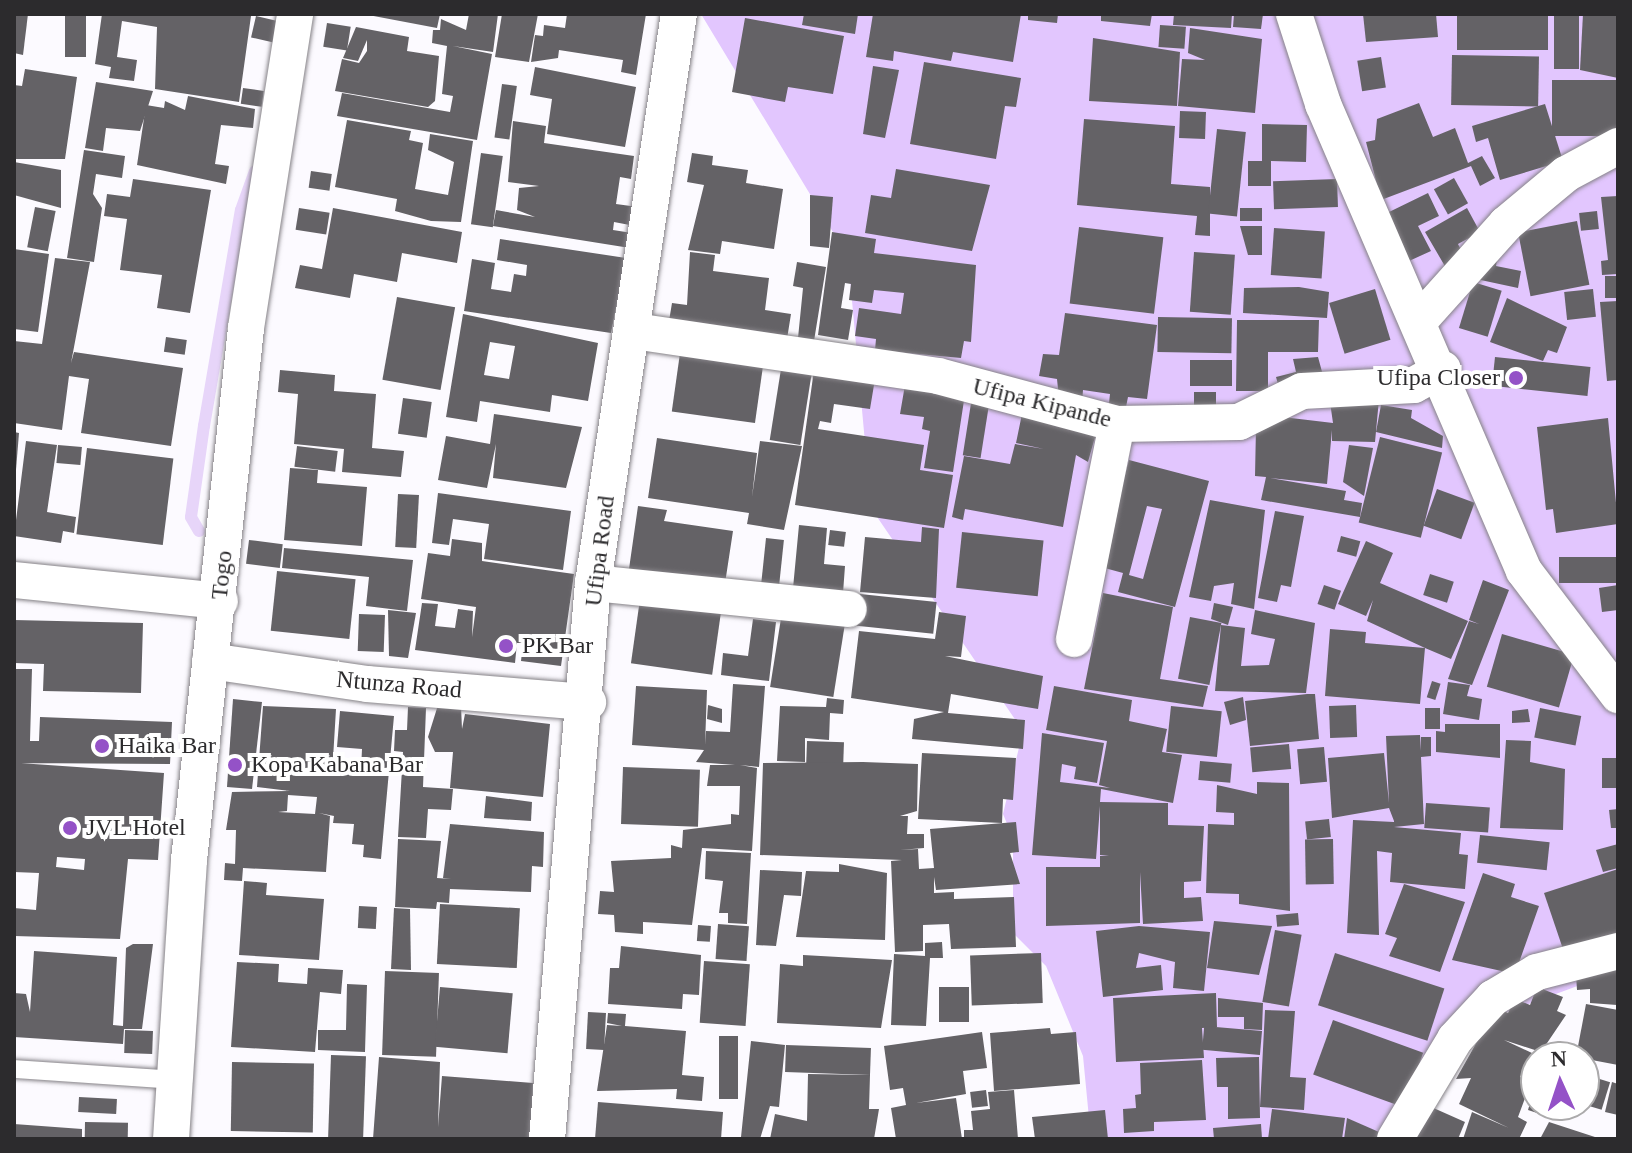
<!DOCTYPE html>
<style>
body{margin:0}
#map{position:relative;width:1632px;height:1153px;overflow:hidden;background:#fcfaff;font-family:Georgia,serif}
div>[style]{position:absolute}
.green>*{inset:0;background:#e2c6fe}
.stream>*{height:12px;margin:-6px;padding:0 6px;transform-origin:6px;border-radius:6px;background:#e7d5f9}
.building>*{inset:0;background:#646266;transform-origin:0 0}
.roads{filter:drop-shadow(0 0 2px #858287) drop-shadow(0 0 2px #858287)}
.lane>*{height:18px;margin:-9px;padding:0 9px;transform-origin:9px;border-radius:9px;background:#fff}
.street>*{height:36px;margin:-18px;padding:0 18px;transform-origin:18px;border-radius:18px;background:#fff}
.dots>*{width:22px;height:22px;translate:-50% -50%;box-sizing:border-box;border:4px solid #fff;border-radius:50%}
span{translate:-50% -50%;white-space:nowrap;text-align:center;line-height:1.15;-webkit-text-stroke:8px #fff;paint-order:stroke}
.poi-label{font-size:24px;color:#2c2b2d}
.right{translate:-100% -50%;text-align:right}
.left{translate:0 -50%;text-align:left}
.street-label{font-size:24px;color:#2c2b2d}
.frame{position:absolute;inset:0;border:16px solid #2c2b2d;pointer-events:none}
.north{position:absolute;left:1520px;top:1041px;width:80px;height:80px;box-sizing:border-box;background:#fff;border:2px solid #abaaab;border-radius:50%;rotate:357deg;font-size:22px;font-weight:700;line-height:32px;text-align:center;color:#2c2b2d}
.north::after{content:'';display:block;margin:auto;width:28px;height:36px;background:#9452c7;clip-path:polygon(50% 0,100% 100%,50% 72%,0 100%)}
</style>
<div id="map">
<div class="green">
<div style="clip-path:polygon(1618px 14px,1618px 971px,1485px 1020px,1401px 1139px,1091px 1139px,1083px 1056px,1046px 966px,1013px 933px,1013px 838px,1003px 814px,1023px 731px,871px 508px,848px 257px,701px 14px)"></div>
</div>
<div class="stream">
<div style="left:199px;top:531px;width:16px;rotate:-120deg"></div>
<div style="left:191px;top:517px;width:92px;rotate:-81.9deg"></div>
<div style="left:204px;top:426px;width:219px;rotate:-80.3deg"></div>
<div style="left:241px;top:210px;width:41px;rotate:-70.3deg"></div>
</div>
<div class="building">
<div style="clip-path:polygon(14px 14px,28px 14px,23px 55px,14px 53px)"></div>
<div style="left:65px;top:14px;width:21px;height:43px"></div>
<div style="clip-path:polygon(102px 14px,251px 16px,239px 102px,155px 89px,157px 27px,122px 21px,117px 57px,137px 60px,134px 81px,109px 78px,111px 67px,95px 64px)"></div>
<div style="clip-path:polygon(363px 14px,440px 14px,437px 28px)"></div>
<div style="clip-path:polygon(469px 14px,498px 14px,493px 52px,453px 46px,492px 54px,477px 140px,337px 116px,342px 93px,450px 112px,453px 96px,442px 94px,447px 46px,432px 43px,433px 30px,440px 30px,441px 19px,466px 30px)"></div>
<div style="clip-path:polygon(502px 14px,538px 14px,529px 62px,495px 57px)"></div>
<div style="clip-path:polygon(567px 14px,646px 14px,636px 75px,621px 72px,623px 60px,559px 50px,558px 58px,531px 62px,535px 35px,543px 36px,544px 25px,565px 28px)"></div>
<div style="clip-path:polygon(804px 14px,858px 14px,855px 34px,802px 25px)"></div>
<div style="clip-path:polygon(873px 14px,1021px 14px,1013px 62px,953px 52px,951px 61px,894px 51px,893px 61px,866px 57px)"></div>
<div style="clip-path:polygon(1028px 14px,1058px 14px,1057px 23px,1028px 20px)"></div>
<div style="clip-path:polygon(1101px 14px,1152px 14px,1150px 26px,1101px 21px)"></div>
<div style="clip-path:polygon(1174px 14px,1232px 14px,1231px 28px,1173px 25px)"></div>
<div style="clip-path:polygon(1234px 14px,1263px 14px,1261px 29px,1233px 27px)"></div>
<div style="clip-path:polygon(1363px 14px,1436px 14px,1438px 37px,1366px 42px)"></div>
<div style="left:1457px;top:14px;width:91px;height:36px"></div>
<div style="left:1554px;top:14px;width:25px;height:55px"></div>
<div style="clip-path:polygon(1583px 14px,1618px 14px,1618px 78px,1580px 70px)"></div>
<div style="left:256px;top:16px;width:23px;height:22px;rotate:13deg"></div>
<div style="clip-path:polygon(745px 18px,844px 36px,833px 94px,788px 87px,785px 102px,732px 92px)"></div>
<div style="left:327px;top:23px;width:24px;height:24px;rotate:9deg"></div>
<div style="left:1160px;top:25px;width:26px;height:22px;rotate:4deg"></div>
<div style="clip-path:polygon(356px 27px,409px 37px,407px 51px,439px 56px,435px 101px,428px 107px,335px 91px,342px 59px,359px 63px,367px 51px,367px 40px,358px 61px,343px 58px)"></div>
<div style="clip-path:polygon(1190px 28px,1262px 39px,1255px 113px,1178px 106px,1182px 59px,1205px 60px,1188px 53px)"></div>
<div style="clip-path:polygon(1093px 38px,1180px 52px,1177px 106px,1089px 101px)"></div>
<div style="left:1452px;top:55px;width:87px;height:50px;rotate:1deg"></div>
<div style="left:1381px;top:57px;width:31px;height:24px;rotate:81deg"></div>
<div style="clip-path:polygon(924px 62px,1021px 78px,1016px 107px,1005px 106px,996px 159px,910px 144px)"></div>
<div style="clip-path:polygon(873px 66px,899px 70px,885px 138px,863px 134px)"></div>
<div style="clip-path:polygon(535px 67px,636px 87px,625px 147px,547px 134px,552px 99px,530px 95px)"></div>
<div style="clip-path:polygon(25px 69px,77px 77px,65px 159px,14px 159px,14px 85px,22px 86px)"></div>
<div style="left:1618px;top:80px;width:56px;height:66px;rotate:90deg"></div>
<div style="clip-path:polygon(96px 82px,153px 91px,140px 131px,106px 128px,103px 151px,85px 148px)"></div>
<div style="left:502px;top:84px;width:15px;height:54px;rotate:8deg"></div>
<div style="left:243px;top:88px;width:21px;height:16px;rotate:8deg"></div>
<div style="clip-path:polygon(188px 96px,255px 109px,253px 128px,221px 125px,215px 164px,229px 166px,226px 184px,137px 165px,146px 105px,164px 108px,165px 101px,185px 110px)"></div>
<div style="clip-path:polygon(1419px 103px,1433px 137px,1455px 128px,1468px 163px,1482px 156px,1495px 178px,1480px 186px,1471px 166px,1381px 200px,1366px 142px,1375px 140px,1377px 119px)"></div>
<div style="clip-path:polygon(1545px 104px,1563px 161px,1500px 180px,1488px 138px,1476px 142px,1472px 126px)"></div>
<div style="left:1180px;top:111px;width:26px;height:27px;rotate:2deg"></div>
<div style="clip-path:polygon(1084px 119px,1175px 126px,1171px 184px,1210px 187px,1210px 236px,1195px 235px,1197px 216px,1077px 205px)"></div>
<div style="clip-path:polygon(347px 120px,411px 131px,409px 140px,423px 143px,415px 189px,448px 195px,454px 162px,428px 150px,430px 134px,473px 141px,461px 222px,431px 221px,395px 211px,397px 199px,335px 187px)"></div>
<div style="clip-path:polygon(513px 121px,546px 126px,544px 143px,634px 156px,631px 179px,620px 177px,616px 204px,638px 207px,635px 226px,614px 222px,613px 230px,632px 233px,630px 248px,493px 226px,496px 210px,535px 217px,517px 210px,519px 188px,539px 186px,508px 182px)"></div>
<div style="clip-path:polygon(1262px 124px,1307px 125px,1306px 162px,1271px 161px,1271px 186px,1248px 186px,1248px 161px,1262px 161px)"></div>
<div style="left:1217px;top:129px;width:29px;height:85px;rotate:6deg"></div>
<div style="clip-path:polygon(84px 150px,125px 156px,122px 178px,96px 174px,93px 194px,102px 208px,94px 262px,67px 258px)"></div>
<div style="left:481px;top:153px;width:22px;height:72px;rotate:8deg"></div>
<div style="clip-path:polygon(692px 153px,713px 156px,712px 165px,748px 170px,746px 183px,783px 189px,774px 249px,722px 241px,720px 254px,688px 250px,704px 185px,687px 182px)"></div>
<div style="clip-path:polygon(14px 162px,61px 170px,61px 208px,14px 195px)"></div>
<div style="clip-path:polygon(896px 169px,990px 185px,972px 251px,865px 233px,871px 195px,891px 198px)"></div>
<div style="left:311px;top:171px;width:21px;height:17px;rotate:8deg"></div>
<div style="left:1454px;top:178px;width:29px;height:23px;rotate:61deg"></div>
<div style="clip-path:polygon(133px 179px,211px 190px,190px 313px,157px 308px,162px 275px,120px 270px,127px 219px,104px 216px,107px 194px,130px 197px)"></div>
<div style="left:1337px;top:179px;width:28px;height:64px;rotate:88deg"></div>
<div style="clip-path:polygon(1428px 193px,1439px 216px,1418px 226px,1431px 251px,1409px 261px,1387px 213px)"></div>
<div style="clip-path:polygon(810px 195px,833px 197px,829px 248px,810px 246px)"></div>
<div style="clip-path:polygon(1618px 196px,1618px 274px,1602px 275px,1601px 261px,1608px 260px,1601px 197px)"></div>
<div style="left:35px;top:207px;width:21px;height:41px;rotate:11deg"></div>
<div style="left:299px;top:208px;width:31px;height:22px;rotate:9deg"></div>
<div style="clip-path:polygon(333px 208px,462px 232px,457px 263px,402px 253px,397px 282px,354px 274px,350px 298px,295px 288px,300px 265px,322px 269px)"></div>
<div style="left:1240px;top:208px;width:22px;height:13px"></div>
<div style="clip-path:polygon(1467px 208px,1480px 232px,1458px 244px,1465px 258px,1446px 268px,1425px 232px)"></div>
<div style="left:1597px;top:211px;width:18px;height:18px;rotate:84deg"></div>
<div style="left:1577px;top:221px;width:65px;height:60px;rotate:79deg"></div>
<div style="clip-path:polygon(1240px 226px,1262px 226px,1262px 255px,1248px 255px)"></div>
<div style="left:1079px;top:227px;width:85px;height:77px;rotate:7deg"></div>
<div style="left:1274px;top:228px;width:51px;height:47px;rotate:4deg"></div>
<div style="clip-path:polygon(832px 232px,876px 239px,874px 253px,976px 265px,971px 342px,964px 341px,961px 358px,875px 350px,876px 339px,855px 336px,859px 308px,901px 314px,904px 293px,874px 290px,872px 303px,849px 300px,851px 284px,845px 283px,841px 308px,853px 310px,848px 340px,818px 335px)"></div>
<div style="clip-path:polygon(500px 239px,626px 258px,611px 333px,464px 311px,472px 259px,495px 263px,491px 289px,511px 292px,514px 274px,526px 276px,527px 265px,497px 260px)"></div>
<div style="clip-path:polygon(14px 249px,49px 254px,38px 332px,14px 329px)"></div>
<div style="clip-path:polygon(690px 252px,715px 255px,713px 271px,769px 278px,765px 310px,791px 314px,787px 339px,669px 321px,672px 303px,687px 305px)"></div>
<div style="left:1194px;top:252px;width:41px;height:60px;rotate:4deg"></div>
<div style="clip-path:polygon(55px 258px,90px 262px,71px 363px,74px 352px,183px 368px,171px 446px,81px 433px,89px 379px,69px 376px,62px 430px,14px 423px,14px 341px,42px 344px)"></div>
<div style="clip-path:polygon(1497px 259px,1496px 266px,1521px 271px,1518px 288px,1476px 279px)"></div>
<div style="clip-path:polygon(797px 262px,826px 267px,814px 341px,798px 338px,803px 288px,793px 286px)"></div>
<div style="left:1618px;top:276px;width:22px;height:13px;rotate:90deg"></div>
<div style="left:1473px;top:282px;width:30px;height:48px;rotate:17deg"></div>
<div style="clip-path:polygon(1299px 287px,1329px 292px,1327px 318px,1243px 313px,1244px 288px)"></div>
<div style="left:1375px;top:289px;width:53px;height:48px;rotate:73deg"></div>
<div style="left:1593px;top:289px;width:28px;height:29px;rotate:84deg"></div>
<div style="left:397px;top:297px;width:59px;height:84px;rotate:10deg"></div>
<div style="clip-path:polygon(1507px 298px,1567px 327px,1557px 353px,1548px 350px,1543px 361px,1490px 342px)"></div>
<div style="clip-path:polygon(1618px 301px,1618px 380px,1607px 381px,1600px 302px)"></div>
<div style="clip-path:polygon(1065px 313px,1157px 325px,1147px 399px,1128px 397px,1126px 407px,1108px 412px,1110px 394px,1083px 390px,1082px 402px,1059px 399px,1057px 379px,1039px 376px,1043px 354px,1059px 355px)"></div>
<div style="clip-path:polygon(evenodd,463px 314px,598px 343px,588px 401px,552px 395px,550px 412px,480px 401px,477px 422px,446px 417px,463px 314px,490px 342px,515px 346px,509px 379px,484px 375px,490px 342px)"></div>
<div style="left:1158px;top:317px;width:74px;height:35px;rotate:1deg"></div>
<div style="clip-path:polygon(1237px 320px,1319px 320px,1318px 352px,1268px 352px,1268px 391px,1236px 391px)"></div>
<div style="left:166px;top:337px;width:21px;height:15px;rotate:8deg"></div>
<div style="left:680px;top:353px;width:84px;height:59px;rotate:8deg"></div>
<div style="clip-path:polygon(1318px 357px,1324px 379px,1280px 391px,1276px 377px,1296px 372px,1293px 359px)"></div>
<div style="left:1495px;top:357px;width:96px;height:29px;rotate:6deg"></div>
<div style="left:1190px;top:360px;width:42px;height:26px"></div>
<div style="left:781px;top:369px;width:31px;height:72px;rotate:9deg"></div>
<div style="clip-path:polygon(280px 370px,335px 375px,334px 391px,376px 394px,372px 448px,404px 451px,401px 477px,342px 472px,344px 449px,294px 444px,298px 394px,278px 392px)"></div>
<div style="clip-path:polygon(814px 370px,875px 379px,870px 409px,834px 404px,831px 423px,820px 421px,818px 429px,924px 445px,920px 470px,953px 475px,944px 528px,795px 505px)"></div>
<div style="clip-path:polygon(905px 385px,965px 394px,953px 472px,924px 468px,930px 431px,922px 429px,924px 417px,900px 414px)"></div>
<div style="left:1194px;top:392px;width:22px;height:19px"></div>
<div style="clip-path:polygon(1329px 395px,1379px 399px,1375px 442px,1332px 441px,1332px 430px,1327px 484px,1270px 478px,1346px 491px,1344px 500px,1362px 503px,1360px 517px,1261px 500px,1266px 477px,1255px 476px,1256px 427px,1266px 415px,1333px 423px)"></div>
<div style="left:972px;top:397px;width:18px;height:59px;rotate:9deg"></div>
<div style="left:403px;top:398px;width:29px;height:36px;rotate:8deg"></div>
<div style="clip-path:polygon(1381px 405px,1412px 410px,1411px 418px,1443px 436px,1442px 448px,1376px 432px)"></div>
<div style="clip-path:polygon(1023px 409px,1095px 437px,1088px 462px,1076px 455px,1063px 527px,965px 509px,963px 520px,952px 517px,964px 456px,1010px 464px,1015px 444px,1044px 449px,1016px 443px)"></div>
<div style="clip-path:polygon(494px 414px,582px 427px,566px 488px,493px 478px,496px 444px,487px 488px,438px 480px,446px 436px,490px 444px)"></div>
<div style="clip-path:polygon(1608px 418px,1618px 524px,1556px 533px,1553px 509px,1546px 510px,1537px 427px)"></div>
<div style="clip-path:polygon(14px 432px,19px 433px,15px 482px,14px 482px)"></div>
<div style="left:1380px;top:437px;width:64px;height:88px;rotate:14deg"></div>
<div style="clip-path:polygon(657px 438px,757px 453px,752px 497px,760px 441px,802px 446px,784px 530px,747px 524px,749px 513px,648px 498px)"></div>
<div style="clip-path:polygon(26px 441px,57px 445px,47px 512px,76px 517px,74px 533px,63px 531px,61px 543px,14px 536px)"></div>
<div style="left:58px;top:445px;width:24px;height:18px;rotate:5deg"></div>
<div style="clip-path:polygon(1349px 445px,1373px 448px,1364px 496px,1343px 482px)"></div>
<div style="left:297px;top:446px;width:41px;height:21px;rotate:7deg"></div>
<div style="left:87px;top:448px;width:87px;height:87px;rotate:7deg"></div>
<div style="clip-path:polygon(evenodd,1129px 460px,1209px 481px,1175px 607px,1118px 592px,1123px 573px,1101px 567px,1129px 460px,1147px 506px,1162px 509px,1143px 579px,1129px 575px,1147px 506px)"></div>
<div style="clip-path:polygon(290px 468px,318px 470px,317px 483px,367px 487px,362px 546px,284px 540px)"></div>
<div style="left:1437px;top:489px;width:40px;height:39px;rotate:20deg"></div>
<div style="clip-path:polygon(438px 493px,571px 511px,563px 570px,484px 559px,489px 524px,453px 519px,449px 545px,432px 543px)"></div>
<div style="left:398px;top:494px;width:21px;height:53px;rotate:3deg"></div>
<div style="clip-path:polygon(1210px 500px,1265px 510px,1254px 609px,1231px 604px,1234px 583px,1214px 586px,1211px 601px,1189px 597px)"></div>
<div style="clip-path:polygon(638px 506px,667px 510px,664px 521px,733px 531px,724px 590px,628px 576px)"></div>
<div style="clip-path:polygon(1275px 511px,1304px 516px,1291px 587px,1281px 585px,1277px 602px,1258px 598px)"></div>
<div style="clip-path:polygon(799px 525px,827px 528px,824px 564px,845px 566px,843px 593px,793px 588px)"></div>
<div style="clip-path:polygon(922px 527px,939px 529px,936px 598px,860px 592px,865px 537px,921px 542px)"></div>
<div style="left:830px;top:530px;width:16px;height:15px;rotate:7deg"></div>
<div style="left:962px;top:532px;width:82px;height:56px;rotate:6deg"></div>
<div style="left:1341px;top:536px;width:20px;height:16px;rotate:15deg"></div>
<div style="left:766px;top:538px;width:18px;height:55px;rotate:6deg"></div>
<div style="clip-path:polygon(452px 539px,482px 543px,482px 561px,574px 574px,561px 666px,521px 661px,523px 643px,517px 643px,515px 663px,415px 650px,422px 603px,438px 604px,435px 626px,455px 628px,458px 609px,473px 611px,472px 637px,476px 607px,421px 599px,428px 553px,450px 556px)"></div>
<div style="left:249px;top:540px;width:34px;height:24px;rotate:7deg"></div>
<div style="clip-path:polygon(1366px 541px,1393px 553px,1380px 583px,1468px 621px,1451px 659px,1425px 648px,1420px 704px,1325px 696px,1330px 629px,1366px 632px,1365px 643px,1425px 648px,1367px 621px,1373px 600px,1366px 616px,1338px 604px)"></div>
<div style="clip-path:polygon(284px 548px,413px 560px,407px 611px,366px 606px,369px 577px,282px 568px)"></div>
<div style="left:1618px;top:557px;width:26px;height:59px;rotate:90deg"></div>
<div style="left:277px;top:571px;width:79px;height:60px;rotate:6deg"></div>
<div style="left:1430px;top:574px;width:25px;height:22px;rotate:18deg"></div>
<div style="clip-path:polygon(1483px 580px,1509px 590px,1472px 685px,1448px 679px,1469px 621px,1479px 624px,1469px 620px)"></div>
<div style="left:1324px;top:585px;width:18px;height:20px;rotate:19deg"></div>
<div style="clip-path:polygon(1618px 585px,1618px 610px,1602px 612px,1599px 588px)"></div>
<div style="clip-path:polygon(1103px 593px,1173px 607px,1160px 679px,1208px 686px,1203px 707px,1084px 689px)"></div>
<div style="left:860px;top:594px;width:77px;height:32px;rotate:6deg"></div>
<div style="left:640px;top:599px;width:82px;height:65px;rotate:8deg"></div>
<div style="clip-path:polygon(1214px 603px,1233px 607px,1228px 625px,1211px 619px)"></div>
<div style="clip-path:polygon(388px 610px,416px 613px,408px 658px,389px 656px)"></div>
<div style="clip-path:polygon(1255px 610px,1315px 623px,1306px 693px,1215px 691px,1221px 625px,1245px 628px,1241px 666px,1269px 665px,1275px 639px,1251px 634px)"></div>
<div style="left:782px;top:612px;width:64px;height:76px;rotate:9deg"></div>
<div style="clip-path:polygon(939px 612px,966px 616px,961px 657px,945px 656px,1043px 676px,1038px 709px,951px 694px,948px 713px,1025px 720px,1023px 749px,912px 739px,914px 719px,944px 712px,851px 698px,859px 631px,935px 639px)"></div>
<div style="left:359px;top:614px;width:26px;height:37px;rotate:2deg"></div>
<div style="left:1190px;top:617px;width:32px;height:63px;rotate:11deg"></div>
<div style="clip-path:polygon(753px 619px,776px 622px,769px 681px,721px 675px,723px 653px,748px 656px)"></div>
<div style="clip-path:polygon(14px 620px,143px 623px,141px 693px,43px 691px,44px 664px,14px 663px)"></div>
<div style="left:1502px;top:634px;width:75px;height:55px;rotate:16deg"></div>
<div style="clip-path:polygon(evenodd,14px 669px,32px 669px,30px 741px,39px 741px,40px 717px,172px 722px,170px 764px,19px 763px,164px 773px,158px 860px,128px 859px,120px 939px,14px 936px,14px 908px,36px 910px,39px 873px,14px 872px,14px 669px,57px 857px,85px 859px,84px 870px,56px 867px,57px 857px)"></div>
<div style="left:1432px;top:681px;width:9px;height:17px;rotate:18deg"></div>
<div style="clip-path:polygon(1448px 682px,1470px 685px,1467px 696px,1482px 699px,1479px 720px,1443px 714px)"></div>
<div style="clip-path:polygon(733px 684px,765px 686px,759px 767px,740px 765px,757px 768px,752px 851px,702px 848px,692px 925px,643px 922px,643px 934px,615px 932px,614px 915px,598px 914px,600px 891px,614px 892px,611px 861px,671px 858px,671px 845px,682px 848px,683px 830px,731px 824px,731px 814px,739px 815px,740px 786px,707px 786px,710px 765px,735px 765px,696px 762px,704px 750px,632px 745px,636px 686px,707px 690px,705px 745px,706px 731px,730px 732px)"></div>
<div style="clip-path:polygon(1054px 686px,1132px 700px,1129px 721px,1167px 729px,1162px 752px,1182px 755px,1173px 803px,1101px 789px,1100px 802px,1168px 803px,1168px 825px,1204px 826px,1201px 881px,1184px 882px,1184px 898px,1201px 897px,1203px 921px,1143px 924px,1140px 872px,1140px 923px,1046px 926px,1046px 867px,1100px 867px,1100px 856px,1109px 856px,1100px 855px,1100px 806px,1096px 859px,1032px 855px,1042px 733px,1104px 743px,1097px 783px,1074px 779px,1076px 767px,1062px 764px,1060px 782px,1110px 788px,1099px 785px,1107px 741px,1046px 730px)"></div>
<div style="clip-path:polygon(1307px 694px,1315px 694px,1319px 739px,1250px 746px,1245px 701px)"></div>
<div style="clip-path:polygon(1243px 697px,1246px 720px,1230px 725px,1224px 702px)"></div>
<div style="clip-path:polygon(827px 698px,844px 700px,843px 714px,830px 713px,829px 740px,805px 738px,805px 762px,777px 761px,780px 706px,826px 707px)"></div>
<div style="clip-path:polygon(233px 699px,262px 702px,252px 789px,227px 787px)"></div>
<div style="clip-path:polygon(438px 705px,461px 706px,462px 729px,465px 714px,550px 724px,543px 797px,450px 788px,453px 752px,435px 752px,428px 737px)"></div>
<div style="clip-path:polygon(708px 705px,722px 709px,722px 723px,707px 719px)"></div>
<div style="left:1356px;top:705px;width:32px;height:27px;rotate:88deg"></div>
<div style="clip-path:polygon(evenodd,263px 706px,336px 709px,332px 776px,335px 768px,361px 770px,362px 749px,337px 747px,340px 711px,394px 716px,381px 859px,363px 857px,364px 845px,352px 844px,354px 824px,333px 823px,334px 816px,319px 813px,330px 816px,326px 872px,243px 868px,242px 881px,224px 880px,225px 863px,235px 864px,236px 830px,226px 830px,232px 792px,290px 791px,257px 787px,263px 706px,288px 795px,317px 797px,315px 814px,278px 812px,287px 811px,288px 795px)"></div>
<div style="left:1171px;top:706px;width:51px;height:46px;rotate:6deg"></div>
<div style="clip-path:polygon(408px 707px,426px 708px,423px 787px,453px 789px,451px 810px,428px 809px,426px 838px,398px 837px,403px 752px,394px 751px,395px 730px,407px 730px)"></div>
<div style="left:1440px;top:708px;width:21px;height:15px;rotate:90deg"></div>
<div style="left:1540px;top:708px;width:42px;height:30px;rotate:11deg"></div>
<div style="clip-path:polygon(1528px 709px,1530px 722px,1512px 723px,1512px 711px)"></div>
<div style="clip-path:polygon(1445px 724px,1500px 724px,1500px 758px,1436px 752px,1436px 731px,1445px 732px)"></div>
<div style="clip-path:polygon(1420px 735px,1421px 751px,1421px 737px,1431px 737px,1431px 756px,1421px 757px,1424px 824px,1394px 827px,1461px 833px,1459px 854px,1468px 855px,1465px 889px,1390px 882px,1392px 853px,1377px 851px,1379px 935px,1347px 933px,1353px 820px,1394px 822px,1394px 821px,1389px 808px,1332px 818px,1328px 758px,1384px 753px,1389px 803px,1386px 736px)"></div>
<div style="clip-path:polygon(1506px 740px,1531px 741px,1530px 762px,1565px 769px,1563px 830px,1500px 828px)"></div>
<div style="left:807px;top:741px;width:37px;height:23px;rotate:2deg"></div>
<div style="left:1289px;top:744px;width:25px;height:39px;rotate:85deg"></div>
<div style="left:1324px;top:747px;width:35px;height:27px;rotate:85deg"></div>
<div style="clip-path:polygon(922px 753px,1016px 758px,1013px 800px,1003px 799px,1002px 823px,918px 819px)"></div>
<div style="left:1602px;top:758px;width:16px;height:30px"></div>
<div style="left:1200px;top:761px;width:32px;height:19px;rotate:5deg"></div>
<div style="clip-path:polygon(863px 762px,918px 764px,917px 811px,900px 816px,908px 816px,907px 834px,924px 834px,924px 848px,900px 850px,918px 849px,919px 869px,934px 868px,930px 829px,1016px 822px,1019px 852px,1010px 853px,1020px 884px,936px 890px,934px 877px,934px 893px,954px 892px,954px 899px,1014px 897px,1016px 947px,951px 949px,949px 924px,923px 925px,923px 951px,895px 952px,891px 861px,902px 860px,760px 855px,763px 763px)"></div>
<div style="left:623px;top:767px;width:77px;height:57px;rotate:2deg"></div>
<div style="clip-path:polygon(1257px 782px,1289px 783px,1290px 911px,1239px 904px,1239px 894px,1206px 893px,1208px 824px,1234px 825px,1234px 813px,1216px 812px,1217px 785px,1257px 794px)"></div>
<div style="clip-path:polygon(486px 796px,532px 802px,531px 821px,484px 818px)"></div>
<div style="left:1426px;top:803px;width:64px;height:25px;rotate:4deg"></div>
<div style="clip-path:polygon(1618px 809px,1618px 828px,1611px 828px,1609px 810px)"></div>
<div style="left:1329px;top:819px;width:18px;height:24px;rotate:84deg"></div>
<div style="clip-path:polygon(450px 824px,544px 832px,543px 867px,532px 866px,531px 892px,450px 889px,449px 903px,437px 902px,436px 909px,395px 907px,398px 839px,441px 841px,437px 878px,451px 879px,443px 878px)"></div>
<div style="left:1480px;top:835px;width:70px;height:28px;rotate:6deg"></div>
<div style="left:1333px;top:839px;width:45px;height:28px;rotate:89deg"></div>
<div style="clip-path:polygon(1618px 844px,1618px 868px,1603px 872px,1596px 850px)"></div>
<div style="clip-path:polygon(706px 851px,751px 853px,747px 924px,728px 923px,728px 913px,719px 913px,723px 881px,705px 879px)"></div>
<div style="clip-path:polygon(839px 864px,887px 873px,885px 940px,796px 937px,806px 871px,839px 872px)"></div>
<div style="clip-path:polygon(1618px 869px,1618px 939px,1566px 958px,1544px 893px)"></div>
<div style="clip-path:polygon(760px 870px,802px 872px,801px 896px,784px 895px,776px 946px,756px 945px)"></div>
<div style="clip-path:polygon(1483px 873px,1515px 884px,1511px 897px,1539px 906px,1515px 974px,1452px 960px)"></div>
<div style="clip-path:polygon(244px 881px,267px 883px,266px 895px,324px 899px,319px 960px,239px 955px)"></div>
<div style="clip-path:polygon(1404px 884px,1465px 902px,1440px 972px,1389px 956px,1397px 938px,1385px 934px)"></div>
<div style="left:440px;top:904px;width:80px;height:60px;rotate:3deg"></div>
<div style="left:359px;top:906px;width:18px;height:22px;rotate:3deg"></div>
<div style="clip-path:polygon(394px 908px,410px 909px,411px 970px,391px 969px)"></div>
<div style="left:1298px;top:913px;width:12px;height:22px;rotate:85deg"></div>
<div style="clip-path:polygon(1214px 921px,1272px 926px,1259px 975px,1207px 968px)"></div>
<div style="left:718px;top:924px;width:31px;height:35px;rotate:4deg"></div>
<div style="left:698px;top:925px;width:13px;height:16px;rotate:4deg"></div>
<div style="clip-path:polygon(1139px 926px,1210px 932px,1204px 991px,1173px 988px,1175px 962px,1139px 953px,1136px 968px,1161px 965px,1163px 990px,1103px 997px,1096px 931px)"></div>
<div style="left:1275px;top:930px;width:27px;height:73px;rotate:10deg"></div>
<div style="clip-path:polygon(942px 942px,943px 958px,930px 958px,926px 1026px,891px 1025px,894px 954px,925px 956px,925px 943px)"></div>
<div style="clip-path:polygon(133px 944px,153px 944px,142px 1029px,124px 1029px,123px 1044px,14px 1037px,14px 993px,26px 994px,30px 1012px,34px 951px,117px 957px,113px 1025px,123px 1026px,126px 948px)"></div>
<div style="clip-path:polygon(621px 946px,701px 955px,699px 995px,683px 994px,682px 1009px,608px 1004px,610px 968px,619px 968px)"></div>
<div style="left:1041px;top:953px;width:50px;height:71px;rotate:88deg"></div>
<div style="left:1335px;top:953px;width:115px;height:55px;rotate:18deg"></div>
<div style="clip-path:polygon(803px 955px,892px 960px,881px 1028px,777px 1023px,780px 964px,803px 966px)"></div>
<div style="clip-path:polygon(1618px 960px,1617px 1005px,1590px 1003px,1590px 989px,1577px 990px,1576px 975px)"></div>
<div style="left:704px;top:961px;width:46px;height:62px;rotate:4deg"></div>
<div style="clip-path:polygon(237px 962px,279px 964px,278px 982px,307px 984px,308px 968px,343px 970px,341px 994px,320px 992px,315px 1052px,231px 1047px)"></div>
<div style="left:385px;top:971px;width:54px;height:84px;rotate:2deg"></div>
<div style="clip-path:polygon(347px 984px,367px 985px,365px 1052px,318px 1050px,318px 1030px,346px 1030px)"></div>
<div style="left:440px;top:987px;width:73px;height:60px;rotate:5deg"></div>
<div style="left:969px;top:987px;width:35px;height:30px;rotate:90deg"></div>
<div style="clip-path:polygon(1537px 987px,1563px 997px,1557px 1011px,1566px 1015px,1541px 1052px,1504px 1040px,1532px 1053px,1520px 1077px,1531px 1082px,1518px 1117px,1527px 1122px,1519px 1139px,1463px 1139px,1472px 1112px,1509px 1128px,1459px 1104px,1471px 1078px,1456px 1079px,1496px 1008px,1508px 1013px,1515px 999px,1530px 1005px)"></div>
<div style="clip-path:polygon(1216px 993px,1217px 1027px,1202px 1028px,1204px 1058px,1116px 1062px,1113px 998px)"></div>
<div style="clip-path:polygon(1218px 998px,1263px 1003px,1262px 1030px,1244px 1029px,1244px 1017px,1218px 1017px)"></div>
<div style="clip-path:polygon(1586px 1004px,1618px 1010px,1618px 1065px,1576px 1057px)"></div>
<div style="clip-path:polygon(1265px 1010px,1295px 1011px,1290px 1077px,1306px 1078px,1304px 1110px,1260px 1107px)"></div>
<div style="left:588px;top:1012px;width:18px;height:37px;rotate:3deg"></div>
<div style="clip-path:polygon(608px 1013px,626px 1014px,625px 1026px,686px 1031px,682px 1075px,704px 1077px,702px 1101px,676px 1099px,677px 1089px,597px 1091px,607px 1025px,622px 1026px,607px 1023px)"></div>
<div style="left:1333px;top:1020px;width:96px;height:58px;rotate:20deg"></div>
<div style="clip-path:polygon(1050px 1028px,1051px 1034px,1076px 1032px,1080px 1084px,994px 1091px,990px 1033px)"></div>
<div style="left:125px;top:1030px;width:28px;height:23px;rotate:2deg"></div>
<div style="left:1262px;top:1031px;width:24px;height:58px;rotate:95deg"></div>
<div style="clip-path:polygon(982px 1032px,987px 1068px,963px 1071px,966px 1094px,916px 1103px,956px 1098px,962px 1139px,896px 1139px,891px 1108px,906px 1105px,903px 1088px,890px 1090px,884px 1046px)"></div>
<div style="left:719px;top:1036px;width:19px;height:63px"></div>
<div style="clip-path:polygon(751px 1041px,785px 1045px,779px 1107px,770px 1106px,760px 1139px,741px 1137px)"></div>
<div style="left:786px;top:1045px;width:85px;height:27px;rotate:2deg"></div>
<div style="clip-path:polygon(1535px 1054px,1543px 1056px,1536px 1057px,1536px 1081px,1528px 1078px)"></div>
<div style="left:331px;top:1055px;width:35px;height:84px;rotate:2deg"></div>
<div style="clip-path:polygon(379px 1057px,440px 1062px,438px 1127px,442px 1076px,533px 1083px,531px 1139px,373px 1139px)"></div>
<div style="clip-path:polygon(1259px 1057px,1260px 1118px,1228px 1119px,1228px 1087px,1217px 1087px,1216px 1058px)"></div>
<div style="clip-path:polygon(1202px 1060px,1206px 1120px,1154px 1122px,1154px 1131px,1124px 1133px,1123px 1109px,1136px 1108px,1135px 1095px,1141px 1094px,1140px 1063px)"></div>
<div style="left:232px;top:1062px;width:82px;height:69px;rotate:1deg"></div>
<div style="clip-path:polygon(808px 1074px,870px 1075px,869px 1109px,879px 1109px,874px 1139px,770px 1139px,775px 1114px,807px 1121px)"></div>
<div style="left:1590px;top:1076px;width:21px;height:29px;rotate:17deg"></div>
<div style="clip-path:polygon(1612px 1082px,1618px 1084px,1618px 1115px,1605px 1112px)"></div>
<div style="clip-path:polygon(1535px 1086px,1536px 1105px,1556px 1105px,1552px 1118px,1528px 1110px)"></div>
<div style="left:986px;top:1090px;width:16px;height:16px;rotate:83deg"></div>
<div style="clip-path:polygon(1014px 1090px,1018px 1139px,964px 1139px,964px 1130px,973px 1130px,971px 1111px,990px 1109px,988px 1092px)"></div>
<div style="left:79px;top:1097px;width:38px;height:15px;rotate:3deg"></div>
<div style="clip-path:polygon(598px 1102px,723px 1112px,721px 1139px,595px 1139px)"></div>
<div style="clip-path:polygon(1429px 1106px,1465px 1122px,1458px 1139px,1409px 1139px)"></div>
<div style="clip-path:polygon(1272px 1109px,1345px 1118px,1342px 1139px,1268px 1139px)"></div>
<div style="clip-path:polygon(1105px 1110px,1108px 1139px,1035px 1139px,1032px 1117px)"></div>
<div style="clip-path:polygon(1347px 1118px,1395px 1139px,1344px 1139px)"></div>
<div style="left:85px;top:1122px;width:43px;height:17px;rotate:1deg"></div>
<div style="clip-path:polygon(1549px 1122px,1598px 1138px,1598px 1139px,1540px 1139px)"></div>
<div style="clip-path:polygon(14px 1124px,82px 1129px,82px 1139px,14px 1139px)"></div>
<div style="clip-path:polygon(1261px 1124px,1262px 1139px,1214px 1139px,1213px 1128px)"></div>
</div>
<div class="roads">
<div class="lane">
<div style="left:14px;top:1069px;width:161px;rotate:3.9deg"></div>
</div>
<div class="street">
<div style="left:1294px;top:14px;width:95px;rotate:72.1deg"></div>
<div style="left:1323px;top:104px;width:508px;rotate:66.71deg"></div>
<div style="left:1524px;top:571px;width:156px;rotate:52.8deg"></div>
<div style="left:1420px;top:320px;width:129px;rotate:-48.1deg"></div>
<div style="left:1506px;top:224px;width:78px;rotate:-39.8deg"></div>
<div style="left:1566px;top:174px;width:59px;rotate:-28.3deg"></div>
<div style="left:634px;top:331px;width:307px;rotate:8.4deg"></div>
<div style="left:938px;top:376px;width:185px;rotate:15deg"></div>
<div style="left:1117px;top:424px;width:122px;rotate:-0.9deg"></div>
<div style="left:1239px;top:422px;width:70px;rotate:-26.2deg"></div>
<div style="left:1302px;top:391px;width:112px;rotate:-3.1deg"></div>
<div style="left:1414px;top:385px;width:33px;rotate:-29deg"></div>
<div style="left:14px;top:580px;width:207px;rotate:5.8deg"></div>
<div style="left:593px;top:583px;width:257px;rotate:5.8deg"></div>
<div style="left:1074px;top:639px;width:219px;rotate:-78.7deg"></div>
<div style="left:210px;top:661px;width:159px;rotate:8.3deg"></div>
<div style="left:367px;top:684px;width:222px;rotate:4.7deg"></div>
<div style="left:171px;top:1139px;width:280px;rotate:-86.3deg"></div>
<div style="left:189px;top:860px;width:535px;rotate:-83.88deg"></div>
<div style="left:246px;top:328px;width:318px;rotate:-81.1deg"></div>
<div style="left:547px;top:1139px;width:558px;rotate:-85.27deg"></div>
<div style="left:593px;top:583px;width:575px;rotate:-81.41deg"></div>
<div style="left:1395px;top:1139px;width:117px;rotate:-59deg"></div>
<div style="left:1455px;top:1039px;width:56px;rotate:-47.2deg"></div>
<div style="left:1493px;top:998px;width:51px;rotate:-30.6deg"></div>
<div style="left:1537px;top:972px;width:84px;rotate:-14.5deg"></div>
</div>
</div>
<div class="dots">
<div style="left:1516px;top:378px;background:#9452c7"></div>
<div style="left:506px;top:646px;background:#9452c7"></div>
<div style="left:102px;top:746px;background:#9452c7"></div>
<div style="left:235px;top:765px;background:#9452c7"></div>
<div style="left:70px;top:828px;background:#9452c7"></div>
</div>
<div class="poi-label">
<span class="right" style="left:1500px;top:378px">Ufipa Closer</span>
<span class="left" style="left:522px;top:646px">PK Bar</span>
<span class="left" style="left:118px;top:746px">Haika Bar</span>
<span class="left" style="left:251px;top:765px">Kopa Kabana Bar</span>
<span class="left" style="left:86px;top:828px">JVL Hotel</span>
</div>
<div class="street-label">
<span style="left:1042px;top:403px;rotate:14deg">Ufipa Kipande</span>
<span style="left:600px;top:551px;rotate:-83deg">Ufipa Road</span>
<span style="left:222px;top:575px;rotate:-84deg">Togo</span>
<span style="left:399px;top:685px;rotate:5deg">Ntunza Road</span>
</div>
<div class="frame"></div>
<div class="north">N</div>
</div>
